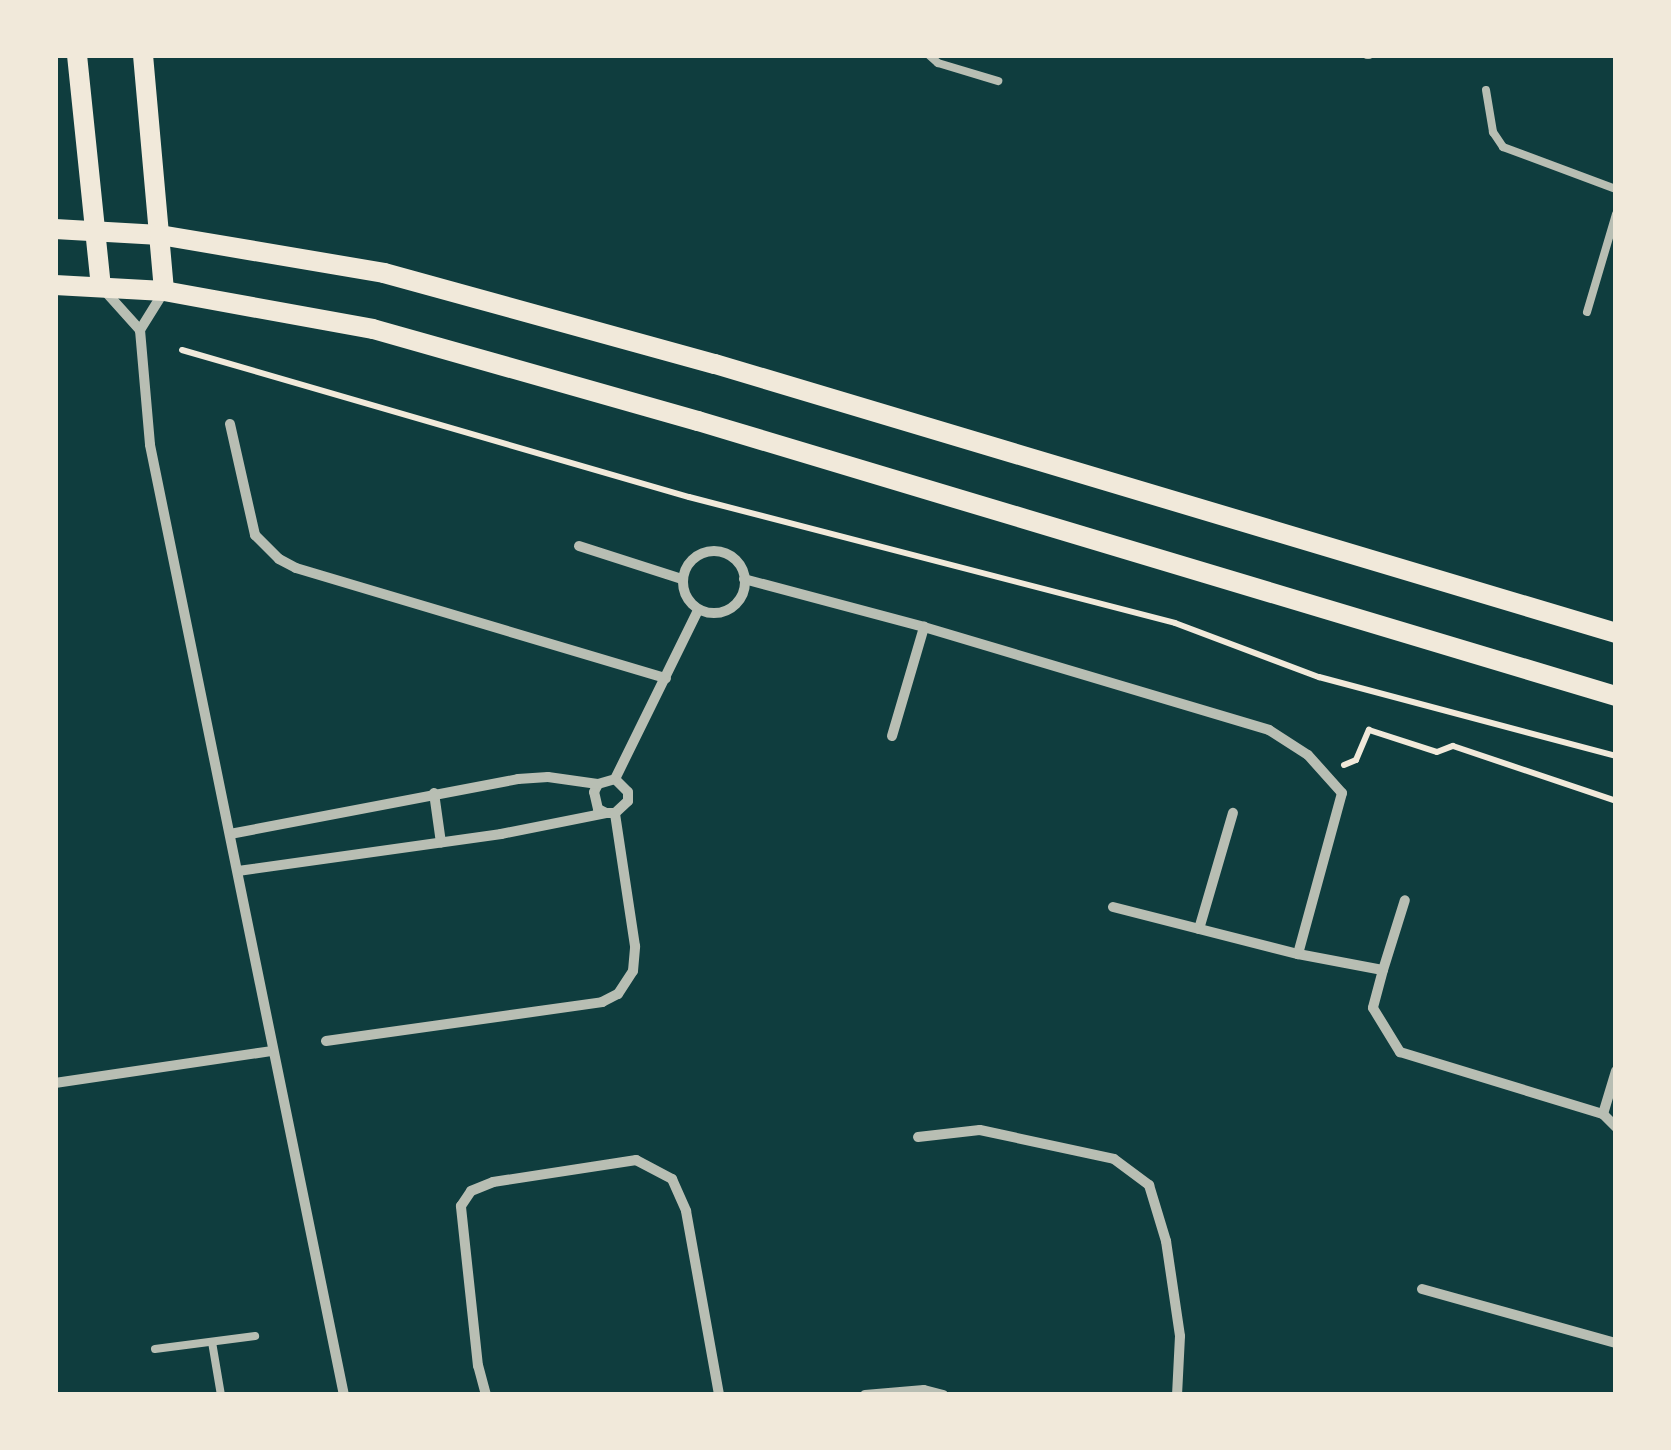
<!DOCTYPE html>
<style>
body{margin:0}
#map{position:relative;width:1671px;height:1450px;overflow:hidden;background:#0f3d3e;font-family:Jost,sans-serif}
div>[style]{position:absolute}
.path>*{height:6px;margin:-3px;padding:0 3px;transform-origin:3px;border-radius:3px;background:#f1e9da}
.service>*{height:8px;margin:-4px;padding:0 4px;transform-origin:4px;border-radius:4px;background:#b8beb3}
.minor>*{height:10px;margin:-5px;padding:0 5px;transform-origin:5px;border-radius:5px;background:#b8beb3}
.minor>.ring{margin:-5px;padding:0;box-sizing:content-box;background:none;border:10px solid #b8beb3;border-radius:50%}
.secondary>*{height:20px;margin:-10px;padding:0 10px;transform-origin:10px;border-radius:10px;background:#f1e9da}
span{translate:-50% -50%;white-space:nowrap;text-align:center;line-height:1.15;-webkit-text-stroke:8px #f1e9da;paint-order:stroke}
.frame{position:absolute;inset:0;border:58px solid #f1e9da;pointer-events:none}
</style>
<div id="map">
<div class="path">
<div style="left:182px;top:350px;width:528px;rotate:16.17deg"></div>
<div style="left:689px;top:497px;width:502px;rotate:14.53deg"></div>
<div style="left:1175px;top:623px;width:154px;rotate:20.6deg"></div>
<div style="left:1319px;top:677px;width:307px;rotate:14.9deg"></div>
<div style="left:1344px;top:765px;width:13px;rotate:-23deg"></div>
<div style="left:1356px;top:760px;width:33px;rotate:-67deg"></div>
<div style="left:1369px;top:730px;width:71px;rotate:17.9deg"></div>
<div style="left:1437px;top:752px;width:17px;rotate:-21deg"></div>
<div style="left:1453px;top:746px;width:172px;rotate:18.6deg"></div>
</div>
<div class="service">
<div style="left:929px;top:55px;width:12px;rotate:42deg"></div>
<div style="left:938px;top:63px;width:63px;rotate:16.7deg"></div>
<div style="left:1367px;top:55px;width:2px"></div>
<div style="left:1486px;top:90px;width:43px;rotate:80.5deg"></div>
<div style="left:1493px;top:132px;width:18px;rotate:56deg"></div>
<div style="left:1503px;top:147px;width:121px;rotate:20.4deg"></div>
<div style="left:1587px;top:312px;width:102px;rotate:-73.5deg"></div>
<div style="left:212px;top:1342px;width:54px;rotate:80.4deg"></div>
<div style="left:155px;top:1349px;width:101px;rotate:-7.4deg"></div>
</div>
<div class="minor">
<div style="left:104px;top:290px;width:54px;rotate:48deg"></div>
<div style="left:163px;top:293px;width:44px;rotate:121.9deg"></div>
<div style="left:140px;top:330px;width:115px;rotate:85deg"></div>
<div style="left:150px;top:445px;width:970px;rotate:78.46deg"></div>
<div style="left:230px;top:424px;width:114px;rotate:77.3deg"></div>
<div style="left:255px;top:535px;width:34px;rotate:45deg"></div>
<div style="left:279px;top:559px;width:19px;rotate:28deg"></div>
<div style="left:296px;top:568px;width:386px;rotate:16.6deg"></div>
<div style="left:579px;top:546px;width:108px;rotate:17.8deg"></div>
<div class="ring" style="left:683px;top:551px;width:52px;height:52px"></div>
<div style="left:744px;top:579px;width:186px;rotate:14.9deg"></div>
<div style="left:924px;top:627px;width:360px;rotate:16.6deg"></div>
<div style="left:1269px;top:730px;width:46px;rotate:32.7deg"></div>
<div style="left:1308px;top:755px;width:51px;rotate:48.2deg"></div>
<div style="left:1342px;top:793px;width:167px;rotate:105.3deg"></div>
<div style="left:1298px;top:954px;width:86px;rotate:10.7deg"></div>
<div style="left:1383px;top:970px;width:39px;rotate:105deg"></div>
<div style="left:1373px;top:1008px;width:52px;rotate:58.5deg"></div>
<div style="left:1400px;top:1052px;width:212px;rotate:17deg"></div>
<div style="left:1603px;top:1114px;width:45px;rotate:-73.2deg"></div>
<div style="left:892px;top:736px;width:114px;rotate:-73.6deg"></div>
<div style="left:615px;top:779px;width:18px;rotate:45deg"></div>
<div style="left:628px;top:792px;width:9px;rotate:90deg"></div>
<div style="left:628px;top:801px;width:18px;rotate:137deg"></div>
<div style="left:615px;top:813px;width:9px;rotate:180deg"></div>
<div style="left:606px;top:813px;width:9px;rotate:-153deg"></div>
<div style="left:598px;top:809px;width:17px;rotate:-103deg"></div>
<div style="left:594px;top:792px;width:9px;rotate:-63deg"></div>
<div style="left:598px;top:784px;width:18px;rotate:-16deg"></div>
<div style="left:615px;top:779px;width:188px;rotate:-63.8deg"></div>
<div style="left:434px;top:793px;width:50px;rotate:82deg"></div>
<div style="left:230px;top:834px;width:293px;rotate:-10.8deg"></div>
<div style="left:518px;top:779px;width:30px;rotate:-4deg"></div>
<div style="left:548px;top:777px;width:50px;rotate:8deg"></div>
<div style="left:238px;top:871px;width:266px;rotate:-8deg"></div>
<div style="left:501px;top:834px;width:107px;rotate:-11.3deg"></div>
<div style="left:1113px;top:907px;width:191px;rotate:14.3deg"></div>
<div style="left:1199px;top:929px;width:121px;rotate:-73.7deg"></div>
<div style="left:1383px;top:970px;width:73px;rotate:-72.6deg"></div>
<div style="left:326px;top:1041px;width:279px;rotate:-8deg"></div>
<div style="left:602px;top:1002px;width:18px;rotate:-27deg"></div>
<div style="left:618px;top:994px;width:27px;rotate:-57deg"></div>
<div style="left:633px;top:971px;width:25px;rotate:-85deg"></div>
<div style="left:635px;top:946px;width:134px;rotate:-98.6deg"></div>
<div style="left:55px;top:1083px;width:220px;rotate:-8.4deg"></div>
<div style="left:1603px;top:1114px;width:18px;rotate:45deg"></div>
<div style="left:918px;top:1137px;width:62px;rotate:-6.4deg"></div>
<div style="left:980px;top:1130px;width:137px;rotate:12.2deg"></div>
<div style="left:1114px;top:1159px;width:44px;rotate:36.6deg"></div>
<div style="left:1149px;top:1185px;width:59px;rotate:73.1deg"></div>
<div style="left:1166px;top:1241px;width:96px;rotate:81.6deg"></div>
<div style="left:1180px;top:1336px;width:59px;rotate:92.9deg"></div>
<div style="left:1422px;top:1289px;width:201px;rotate:15.6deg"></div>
<div style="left:486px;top:1395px;width:30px;rotate:-105deg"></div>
<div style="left:478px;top:1366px;width:161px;rotate:-96.1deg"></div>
<div style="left:461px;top:1206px;width:18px;rotate:-56deg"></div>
<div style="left:471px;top:1191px;width:24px;rotate:-22deg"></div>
<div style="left:493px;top:1182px;width:145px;rotate:-8.7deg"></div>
<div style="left:636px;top:1160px;width:41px;rotate:27.8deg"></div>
<div style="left:672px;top:1179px;width:35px;rotate:66deg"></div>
<div style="left:686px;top:1211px;width:187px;rotate:79.8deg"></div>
<div style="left:865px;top:1395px;width:59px;rotate:-4.8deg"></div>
<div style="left:924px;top:1390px;width:20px;rotate:15deg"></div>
</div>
<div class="secondary">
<div style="left:77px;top:55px;width:232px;rotate:84.1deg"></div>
<div style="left:143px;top:55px;width:237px;rotate:84.9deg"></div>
<div style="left:55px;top:229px;width:105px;rotate:3.3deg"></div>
<div style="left:160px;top:235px;width:227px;rotate:9.6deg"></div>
<div style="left:384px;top:273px;width:343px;rotate:15.4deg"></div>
<div style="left:715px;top:364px;width:940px;rotate:16.62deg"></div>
<div style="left:55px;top:285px;width:109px;rotate:3.2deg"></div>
<div style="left:164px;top:291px;width:212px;rotate:10.3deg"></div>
<div style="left:373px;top:329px;width:338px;rotate:15.8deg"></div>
<div style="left:698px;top:421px;width:958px;rotate:16.68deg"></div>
</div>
<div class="frame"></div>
</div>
